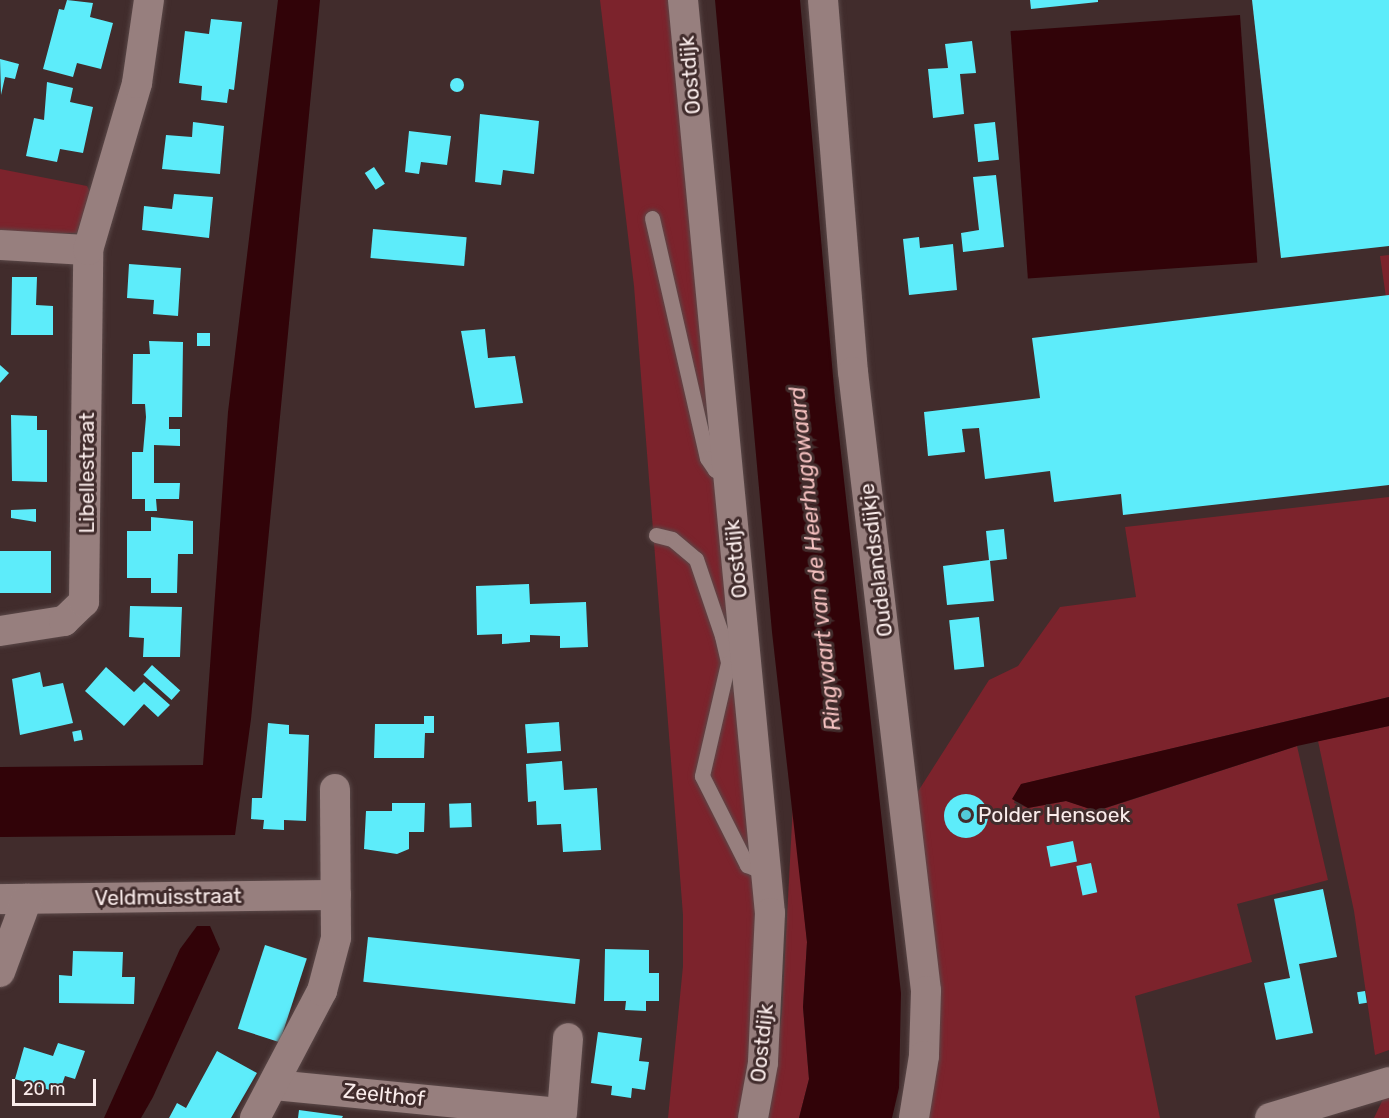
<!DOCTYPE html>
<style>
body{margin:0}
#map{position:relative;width:1389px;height:1118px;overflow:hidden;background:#412c2c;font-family:Rubik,sans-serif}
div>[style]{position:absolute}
.green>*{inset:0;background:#7c232c}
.water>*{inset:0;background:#310308;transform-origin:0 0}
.building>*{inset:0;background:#5decfa;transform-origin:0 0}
.round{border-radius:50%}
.roads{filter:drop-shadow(0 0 2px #5a4848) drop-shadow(0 0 2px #5a4848)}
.lane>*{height:15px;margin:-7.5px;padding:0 7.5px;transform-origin:7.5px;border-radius:7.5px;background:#977f7e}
.street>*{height:30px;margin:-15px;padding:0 15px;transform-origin:15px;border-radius:15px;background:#977f7e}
.dots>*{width:16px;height:16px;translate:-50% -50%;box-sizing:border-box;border:3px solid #412c2c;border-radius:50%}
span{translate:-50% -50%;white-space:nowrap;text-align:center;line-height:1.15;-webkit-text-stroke:6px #412c2c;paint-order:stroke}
.street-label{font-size:21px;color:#faeceb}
.poi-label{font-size:21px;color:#faeceb}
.left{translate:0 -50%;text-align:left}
.water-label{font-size:22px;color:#f5c1c0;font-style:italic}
.scale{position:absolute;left:12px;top:1079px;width:84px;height:27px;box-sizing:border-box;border:3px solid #faeceb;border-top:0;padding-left:8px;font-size:18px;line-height:21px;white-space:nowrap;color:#faeceb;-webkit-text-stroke:4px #412c2c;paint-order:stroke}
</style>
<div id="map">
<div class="green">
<div style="clip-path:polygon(600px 0,670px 0,754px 855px,758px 967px,743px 1118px,668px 1118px,683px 966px,683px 915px,634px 286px)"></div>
<div style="clip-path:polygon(0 169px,87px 186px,90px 192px,77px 233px,0 234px)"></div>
<div style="clip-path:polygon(1389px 255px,1389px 318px,1380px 256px)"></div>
<div style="clip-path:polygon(1389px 497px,1389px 697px,1022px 784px,1018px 790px,1014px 803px,1028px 808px,1066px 801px,1097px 811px,1297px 746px,1328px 880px,1237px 904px,1252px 962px,1135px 996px,1160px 1118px,926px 1118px,917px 793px,989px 680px,1018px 666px,1060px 607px,1136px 597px,1125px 527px)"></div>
<div style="clip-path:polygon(1389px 726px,1389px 1050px,1375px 1055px,1354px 911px,1318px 741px)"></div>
<div style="clip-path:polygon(793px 804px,807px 942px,803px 1007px,809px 1079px,799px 1118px,769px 1118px,782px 1011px)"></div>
<div style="clip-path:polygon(1389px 1092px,1389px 1118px,1374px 1118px,1383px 1099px)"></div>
</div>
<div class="water">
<div style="clip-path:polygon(278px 0,320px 0,251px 719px,235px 835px,0 837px,0 767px,203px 765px,228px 412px)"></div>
<div style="clip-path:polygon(715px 0,800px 0,835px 399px,901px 993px,899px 1088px,892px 1118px,799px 1118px,809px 1079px,803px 1007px,807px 942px,772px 632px)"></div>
<div style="left:1240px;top:15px;width:248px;height:230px;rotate:86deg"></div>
<div style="clip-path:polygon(1389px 697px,1389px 726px,1297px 746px,1096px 811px,1066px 801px,1028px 808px,1012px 799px,1021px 784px)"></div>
<div style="clip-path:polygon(197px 926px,210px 926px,220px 949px,153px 1097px,141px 1118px,104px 1118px,180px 949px)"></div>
</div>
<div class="building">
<div style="clip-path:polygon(67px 0,93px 3px,90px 17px,113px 23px,101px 69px,77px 63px,73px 77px,43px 69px,59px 9px,64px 10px)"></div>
<div style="clip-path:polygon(1030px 0,1098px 0,1098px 2px,1031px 9px)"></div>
<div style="clip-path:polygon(1252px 0,1389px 0,1389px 246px,1281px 258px)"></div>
<div style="clip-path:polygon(211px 19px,242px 22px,234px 90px,229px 89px,227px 103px,201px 100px,202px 86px,179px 83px,185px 31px,209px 34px)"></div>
<div style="clip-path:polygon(972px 41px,976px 73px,960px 74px,964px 114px,933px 118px,928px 69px,948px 68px,945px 44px)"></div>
<div style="clip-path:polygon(0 59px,19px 64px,15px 79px,5px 77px,1px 95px)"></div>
<div class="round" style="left:450px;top:78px;width:14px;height:14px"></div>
<div style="clip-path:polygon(47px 82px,73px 88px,70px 102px,93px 107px,83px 153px,60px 149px,57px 162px,26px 156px,34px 118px,44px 120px)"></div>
<div style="clip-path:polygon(480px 114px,539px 121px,534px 174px,503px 170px,501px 185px,475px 182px)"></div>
<div style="clip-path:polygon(193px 122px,224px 126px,220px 174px,162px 169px,166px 135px,192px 137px)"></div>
<div style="left:995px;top:122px;width:38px;height:21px;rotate:84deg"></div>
<div style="clip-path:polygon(409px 131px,451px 136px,447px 165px,421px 162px,419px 174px,405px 172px)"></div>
<div style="left:374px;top:167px;width:20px;height:11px;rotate:57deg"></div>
<div style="clip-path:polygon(996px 175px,1004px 247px,963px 252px,961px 233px,979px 230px,973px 177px)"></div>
<div style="clip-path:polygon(174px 194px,213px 197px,209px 238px,142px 230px,144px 206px,172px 209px)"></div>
<div style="left:373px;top:229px;width:94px;height:29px;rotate:5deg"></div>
<div style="clip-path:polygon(919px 237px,920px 248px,953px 244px,957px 290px,909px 295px,903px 239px)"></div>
<div style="clip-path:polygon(129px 264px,181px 268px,178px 316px,153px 314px,154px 300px,127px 298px)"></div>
<div style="clip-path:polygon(12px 277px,37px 277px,36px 305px,53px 306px,53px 335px,11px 335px)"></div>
<div style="clip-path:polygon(1389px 295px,1389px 485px,1123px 515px,1121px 494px,1054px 502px,1050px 471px,985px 479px,979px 428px,962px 429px,965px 452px,928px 456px,924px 412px,1040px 398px,1032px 338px)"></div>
<div style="clip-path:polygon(485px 329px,488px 358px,515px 356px,523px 403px,475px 408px,461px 331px)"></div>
<div style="left:197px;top:333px;width:13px;height:13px"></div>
<div style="clip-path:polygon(149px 341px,183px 342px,182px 417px,169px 417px,169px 429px,180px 429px,180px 446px,154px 445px,154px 483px,180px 483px,179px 499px,156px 499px,157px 511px,145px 511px,145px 499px,132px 499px,132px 452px,143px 452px,146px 417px,145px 404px,132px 404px,133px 354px,150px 354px)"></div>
<div style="clip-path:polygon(0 365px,9px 373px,0 383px)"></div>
<div style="clip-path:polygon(11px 415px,37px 416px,37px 430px,47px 430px,47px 482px,12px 481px)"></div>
<div style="clip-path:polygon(36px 509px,36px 522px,11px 518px,11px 510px)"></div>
<div style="clip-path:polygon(151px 517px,193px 521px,193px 554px,178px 554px,177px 593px,151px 593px,151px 578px,127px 578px,127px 531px,151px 531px)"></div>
<div style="clip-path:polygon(1004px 529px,1007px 559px,990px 561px,994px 601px,947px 605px,943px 566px,989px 560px,986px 531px)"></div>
<div style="left:51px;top:551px;width:42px;height:51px;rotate:90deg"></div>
<div style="clip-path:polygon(529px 584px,530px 604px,586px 602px,588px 647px,560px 648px,560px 636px,530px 635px,530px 642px,502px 644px,502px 634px,477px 635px,476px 586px)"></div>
<div style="clip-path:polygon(130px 606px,182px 607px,180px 657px,143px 657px,144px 638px,129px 637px)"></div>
<div style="left:979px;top:617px;width:50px;height:30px;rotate:84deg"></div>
<div style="left:152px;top:665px;width:38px;height:13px;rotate:42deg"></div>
<div style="clip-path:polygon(106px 667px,134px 692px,144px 682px,170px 705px,158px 717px,144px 704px,124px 726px,85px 691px)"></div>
<div style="clip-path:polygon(40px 672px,43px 687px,63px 683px,73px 723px,20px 735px,12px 679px)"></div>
<div style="clip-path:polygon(424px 716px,434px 716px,434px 733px,425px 733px,424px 758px,374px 758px,375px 724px,424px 724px)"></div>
<div style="left:559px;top:722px;width:29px;height:34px;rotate:86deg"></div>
<div style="clip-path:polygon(268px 723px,289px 725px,289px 734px,309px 735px,306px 821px,284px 820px,284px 830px,263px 829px,264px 820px,251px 819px,252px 798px,262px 798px)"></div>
<div style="left:81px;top:730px;width:10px;height:9px;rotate:79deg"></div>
<div style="clip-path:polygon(562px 761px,564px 790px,597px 788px,601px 850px,563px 852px,561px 824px,537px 825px,536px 801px,528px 802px,526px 764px)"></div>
<div class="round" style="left:944px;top:794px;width:44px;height:44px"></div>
<div style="clip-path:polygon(392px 803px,425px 803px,424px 832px,409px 832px,409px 849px,397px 854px,364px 849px,366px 811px,392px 811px)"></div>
<div style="left:471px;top:803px;width:24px;height:22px;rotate:88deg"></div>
<div style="left:1073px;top:841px;width:21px;height:27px;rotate:79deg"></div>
<div style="left:1091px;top:863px;width:30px;height:15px;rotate:78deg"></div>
<div style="clip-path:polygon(1323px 889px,1337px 957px,1299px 964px,1313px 1033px,1276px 1040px,1264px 983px,1290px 978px,1274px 899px)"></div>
<div style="left:368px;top:937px;width:213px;height:45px;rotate:6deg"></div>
<div style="left:265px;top:945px;width:44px;height:88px;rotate:18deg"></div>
<div style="clip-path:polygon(605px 949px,649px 950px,649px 973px,659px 973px,659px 1001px,646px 1001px,646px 1011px,625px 1010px,626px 1001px,604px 1001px)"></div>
<div style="clip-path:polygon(73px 951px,123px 952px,122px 977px,135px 977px,134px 1004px,59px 1003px,59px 975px,72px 976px)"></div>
<div style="left:1365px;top:991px;width:12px;height:8px;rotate:81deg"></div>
<div style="clip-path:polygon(598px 1032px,642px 1038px,639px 1061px,649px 1062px,645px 1090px,632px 1088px,631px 1098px,611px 1095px,612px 1086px,591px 1083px)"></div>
<div style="clip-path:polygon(58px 1043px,85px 1051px,75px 1079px,65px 1076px,59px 1093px,15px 1079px,24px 1047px,53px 1056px)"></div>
<div style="clip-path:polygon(217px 1051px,257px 1073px,231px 1118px,169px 1118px,177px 1103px,186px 1108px)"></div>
<div style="clip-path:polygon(299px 1110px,343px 1116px,342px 1118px,298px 1118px)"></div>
</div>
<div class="roads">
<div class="lane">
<div style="left:652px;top:218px;width:246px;rotate:77.1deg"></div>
<div style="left:707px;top:458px;width:14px;rotate:56deg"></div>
<div style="left:715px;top:470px;width:15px;rotate:28deg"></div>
<div style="left:656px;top:535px;width:16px;rotate:14deg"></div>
<div style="left:672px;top:539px;width:31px;rotate:40deg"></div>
<div style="left:696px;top:559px;width:81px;rotate:71.3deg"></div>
<div style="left:722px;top:636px;width:28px;rotate:77deg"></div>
<div style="left:728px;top:663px;width:116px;rotate:103deg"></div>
<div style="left:702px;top:776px;width:100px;rotate:63.2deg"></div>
<div style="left:747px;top:865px;width:22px;rotate:24deg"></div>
</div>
<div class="street">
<div style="left:683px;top:0;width:917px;rotate:84.56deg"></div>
<div style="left:770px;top:913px;width:150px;rotate:92.7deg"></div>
<div style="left:763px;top:1063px;width:56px;rotate:100.3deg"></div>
<div style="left:823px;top:0;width:373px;rotate:85.4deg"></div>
<div style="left:853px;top:372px;width:623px;rotate:83.27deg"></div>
<div style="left:926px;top:991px;width:65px;rotate:91.8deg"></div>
<div style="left:924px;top:1056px;width:63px;rotate:99.2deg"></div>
<div style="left:0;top:245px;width:88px;rotate:3.3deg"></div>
<div style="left:0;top:631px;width:65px;rotate:-8.9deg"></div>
<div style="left:64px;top:621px;width:28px;rotate:-44deg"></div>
<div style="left:84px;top:602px;width:352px;rotate:-89.3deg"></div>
<div style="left:88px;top:250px;width:174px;rotate:-73.6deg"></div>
<div style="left:137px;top:83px;width:84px;rotate:-81.8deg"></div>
<div style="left:0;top:899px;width:336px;rotate:-0.7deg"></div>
<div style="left:0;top:972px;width:78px;rotate:-69.7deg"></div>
<div style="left:274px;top:1085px;width:289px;rotate:5.6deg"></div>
<div style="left:562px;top:1113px;width:75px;rotate:-85.4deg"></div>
<div style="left:255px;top:1118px;width:144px;rotate:-62.2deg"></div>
<div style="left:322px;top:991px;width:55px;rotate:-75.2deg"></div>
<div style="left:336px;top:938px;width:149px;rotate:-90.4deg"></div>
<div style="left:1270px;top:1118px;width:124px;rotate:-16.8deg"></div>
</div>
</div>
<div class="dots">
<div style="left:966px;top:815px;background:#52cbd8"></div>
</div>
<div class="street-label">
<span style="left:690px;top:75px;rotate:-95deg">Oostdijk</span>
<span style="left:87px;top:473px;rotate:-90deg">Libellestraat</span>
<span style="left:736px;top:559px;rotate:-96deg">Oostdijk</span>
<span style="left:876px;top:560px;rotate:-97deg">Oudelandsdijkje</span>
<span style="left:168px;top:897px;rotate:-1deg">Veldmuisstraat</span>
<span style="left:762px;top:1043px;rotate:-84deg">Oostdijk</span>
<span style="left:384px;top:1095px;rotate:6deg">Zeelthof</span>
</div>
<div class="poi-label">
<span class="left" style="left:978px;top:815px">Polder Hensoek</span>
</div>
<div class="water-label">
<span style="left:815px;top:559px;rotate:-96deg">Ringvaart van de Heerhugowaard</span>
</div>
<div class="scale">20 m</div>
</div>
